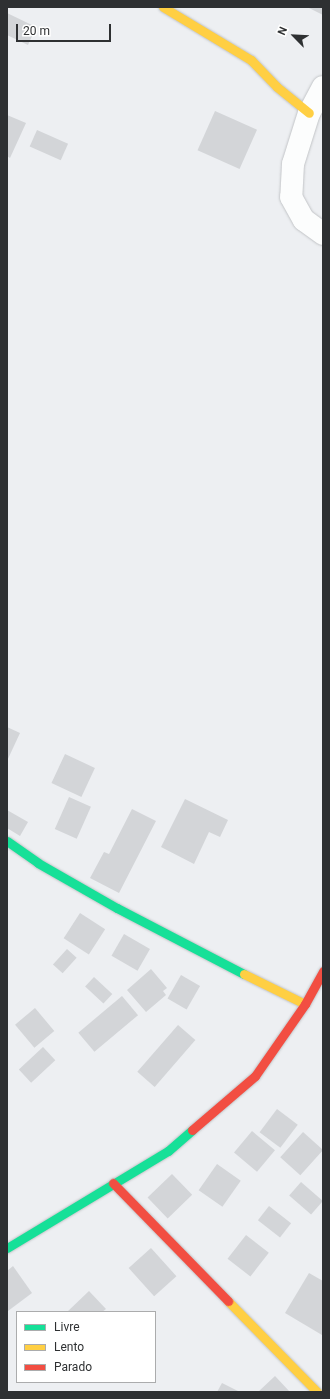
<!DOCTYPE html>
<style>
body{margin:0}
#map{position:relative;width:330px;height:1399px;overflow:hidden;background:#edeff2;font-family:Roboto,sans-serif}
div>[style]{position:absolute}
.building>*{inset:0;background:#d3d5d8;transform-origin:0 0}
.roads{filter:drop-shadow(0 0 1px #c2c4c7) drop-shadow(0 0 1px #c2c4c7)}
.street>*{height:22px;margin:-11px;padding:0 11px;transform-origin:11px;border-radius:11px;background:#fcfdfd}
.fast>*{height:9px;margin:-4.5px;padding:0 4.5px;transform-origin:4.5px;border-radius:4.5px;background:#16e098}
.slow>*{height:9px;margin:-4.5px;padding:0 4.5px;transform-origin:4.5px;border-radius:4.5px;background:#ffcf43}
.jam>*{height:9px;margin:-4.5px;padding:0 4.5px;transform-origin:4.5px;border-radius:4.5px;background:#f24e42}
span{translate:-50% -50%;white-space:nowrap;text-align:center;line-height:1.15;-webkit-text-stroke:3.5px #fff;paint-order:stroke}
.frame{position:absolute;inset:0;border:8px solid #2e3032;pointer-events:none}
.legend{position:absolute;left:16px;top:1311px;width:140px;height:72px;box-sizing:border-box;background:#fff;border:1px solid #abacad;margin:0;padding:5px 7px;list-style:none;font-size:12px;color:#2e3032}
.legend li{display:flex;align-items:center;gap:8px;height:20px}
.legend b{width:20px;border:1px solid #abacad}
.north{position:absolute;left:274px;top:16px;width:40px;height:40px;-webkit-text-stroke:3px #fff;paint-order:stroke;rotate:294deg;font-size:11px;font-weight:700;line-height:16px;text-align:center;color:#2e3032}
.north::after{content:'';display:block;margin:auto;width:14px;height:18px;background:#2e3032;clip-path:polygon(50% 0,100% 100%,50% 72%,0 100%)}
.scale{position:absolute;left:16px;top:24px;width:95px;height:18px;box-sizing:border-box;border:2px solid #2e3032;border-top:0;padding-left:5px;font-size:12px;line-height:14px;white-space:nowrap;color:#2e3032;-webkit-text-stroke:3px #fff;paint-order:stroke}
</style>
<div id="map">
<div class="building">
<div style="clip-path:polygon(307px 7px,323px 7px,323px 15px)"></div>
<div style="clip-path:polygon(7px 13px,36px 27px,28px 45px,7px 35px)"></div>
<div style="left:215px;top:111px;width:46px;height:43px;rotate:24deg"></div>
<div style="clip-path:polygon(7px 115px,26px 123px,10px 158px,7px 156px)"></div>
<div style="left:37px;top:130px;width:34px;height:18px;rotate:24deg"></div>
<div style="clip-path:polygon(7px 727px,20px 733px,7px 761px)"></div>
<div style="left:65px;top:754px;width:33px;height:32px;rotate:25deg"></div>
<div style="left:69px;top:797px;width:24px;height:35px;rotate:24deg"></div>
<div style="clip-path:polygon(185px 799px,228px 820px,220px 837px,209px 832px,194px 864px,161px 847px)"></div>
<div style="clip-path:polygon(132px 809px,156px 821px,119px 893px,90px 878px,104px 852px,109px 854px)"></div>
<div style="clip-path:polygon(7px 810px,28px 822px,20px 836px,7px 828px)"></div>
<div style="left:80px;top:913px;width:30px;height:30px;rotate:33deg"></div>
<div style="left:124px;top:934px;width:30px;height:25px;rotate:30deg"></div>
<div style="left:67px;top:949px;width:13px;height:21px;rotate:42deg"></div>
<div style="clip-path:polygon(151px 969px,167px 988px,163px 991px,166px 995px,146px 1012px,127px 990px)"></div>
<div style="left:181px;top:975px;width:22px;height:27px;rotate:30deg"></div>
<div style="left:94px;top:977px;width:25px;height:13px;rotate:43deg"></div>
<div style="left:122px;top:996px;width:25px;height:57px;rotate:50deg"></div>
<div style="left:35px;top:1008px;width:30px;height:26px;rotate:50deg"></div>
<div style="left:178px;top:1025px;width:23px;height:62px;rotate:41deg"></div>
<div style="left:43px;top:1047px;width:18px;height:33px;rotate:47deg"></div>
<div style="left:277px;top:1109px;width:26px;height:29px;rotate:37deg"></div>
<div style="left:252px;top:1131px;width:30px;height:28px;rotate:40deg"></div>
<div style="left:303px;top:1132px;width:27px;height:34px;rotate:42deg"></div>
<div style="left:217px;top:1164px;width:29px;height:32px;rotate:35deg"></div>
<div style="left:172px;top:1174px;width:29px;height:34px;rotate:46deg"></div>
<div style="left:301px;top:1182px;width:29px;height:18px;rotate:41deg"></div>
<div style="left:269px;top:1206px;width:28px;height:18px;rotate:38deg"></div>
<div style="left:246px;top:1235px;width:29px;height:30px;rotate:38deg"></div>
<div style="left:151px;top:1248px;width:38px;height:30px;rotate:48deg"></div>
<div style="clip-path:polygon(13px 1266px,32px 1293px,8px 1311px,7px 1271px)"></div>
<div style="clip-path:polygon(309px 1273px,323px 1281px,322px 1335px,285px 1313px)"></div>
<div style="clip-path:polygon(89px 1291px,106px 1309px,102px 1312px,67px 1312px)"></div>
<div style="clip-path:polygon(275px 1376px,290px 1392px,258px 1392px)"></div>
<div style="clip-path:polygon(222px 1383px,240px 1392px,217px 1392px)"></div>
</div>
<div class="roads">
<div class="street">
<div style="left:323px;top:87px;width:30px;rotate:118deg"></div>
<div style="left:309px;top:113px;width:53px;rotate:107.4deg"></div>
<div style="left:293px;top:164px;width:33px;rotate:93deg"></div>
<div style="left:291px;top:197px;width:26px;rotate:61deg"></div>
<div style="left:304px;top:220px;width:24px;rotate:36deg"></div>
</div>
<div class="fast">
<div style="left:7px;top:841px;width:38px;rotate:35deg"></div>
<div style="left:38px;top:863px;width:91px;rotate:29.7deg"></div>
<div style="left:117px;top:908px;width:143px;rotate:27.5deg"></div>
<div style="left:7px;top:1248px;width:188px;rotate:-31.1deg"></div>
<div style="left:168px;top:1151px;width:32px;rotate:-41deg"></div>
</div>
<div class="slow">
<div style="left:163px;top:7px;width:103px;rotate:31.1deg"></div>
<div style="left:251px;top:60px;width:37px;rotate:46deg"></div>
<div style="left:277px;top:87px;width:41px;rotate:39.1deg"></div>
<div style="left:244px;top:974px;width:68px;rotate:26.2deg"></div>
<div style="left:228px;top:1301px;width:127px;rotate:45.6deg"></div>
</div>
<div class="jam">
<div style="left:192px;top:1130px;width:83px;rotate:-40.6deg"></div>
<div style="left:255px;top:1076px;width:88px;rotate:-55.2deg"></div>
<div style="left:305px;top:1004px;width:38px;rotate:-61deg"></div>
<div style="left:113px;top:1183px;width:165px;rotate:45.7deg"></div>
</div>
</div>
<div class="frame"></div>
<ul class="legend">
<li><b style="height:5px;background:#16e098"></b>Livre</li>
<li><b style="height:5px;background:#ffcf43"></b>Lento</li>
<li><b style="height:5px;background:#f24e42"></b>Parado</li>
</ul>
<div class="north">N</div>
<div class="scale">20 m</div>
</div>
